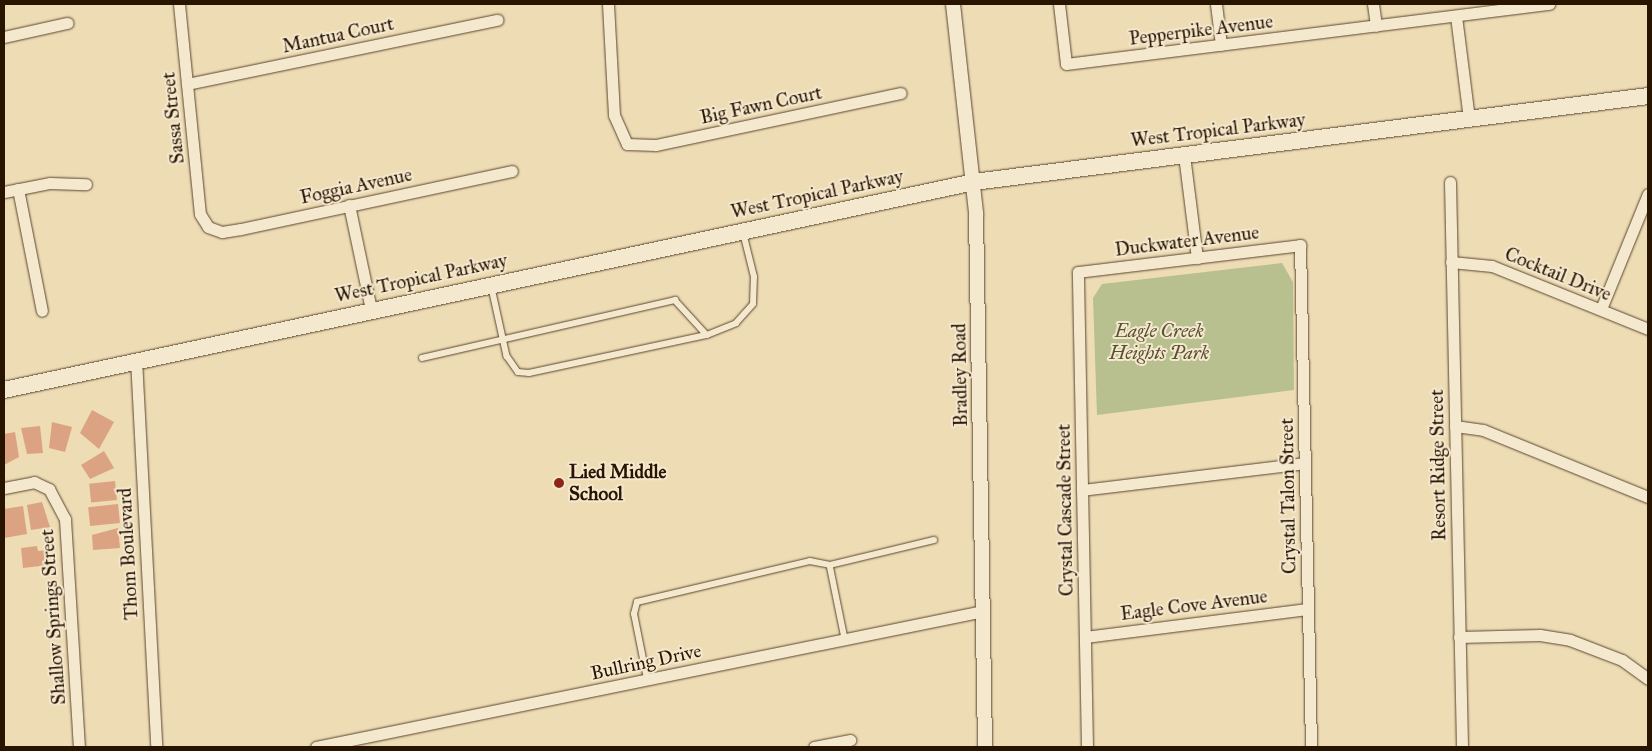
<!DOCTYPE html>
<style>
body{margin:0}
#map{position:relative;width:1652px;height:751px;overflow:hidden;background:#eedcb5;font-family:"IM FELL Great Primer",serif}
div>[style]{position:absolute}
.green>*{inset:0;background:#b7c08e}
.building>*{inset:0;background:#dca382;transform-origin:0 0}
.roads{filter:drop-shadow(0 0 1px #5a462d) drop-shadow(0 0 1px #5a462d)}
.service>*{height:5.5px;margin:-2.75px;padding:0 2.75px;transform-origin:2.75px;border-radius:2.75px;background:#f4e8cf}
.minor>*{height:11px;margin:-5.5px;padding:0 5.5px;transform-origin:5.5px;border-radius:5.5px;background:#f4e8cf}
.tertiary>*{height:14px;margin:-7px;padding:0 7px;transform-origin:7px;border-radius:7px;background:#f4e8cf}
.secondary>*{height:16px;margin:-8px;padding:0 8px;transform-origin:8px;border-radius:8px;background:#f4e8cf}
.dots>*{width:14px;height:14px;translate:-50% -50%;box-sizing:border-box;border:2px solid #f4e8cf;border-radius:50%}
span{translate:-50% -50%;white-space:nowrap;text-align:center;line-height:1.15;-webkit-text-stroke:4px #f4e8cf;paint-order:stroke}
.street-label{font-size:19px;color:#291400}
.park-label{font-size:19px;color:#5b5032;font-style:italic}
.poi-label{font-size:19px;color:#291400;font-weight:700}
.left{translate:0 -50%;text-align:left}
.frame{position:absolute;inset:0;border:5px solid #291400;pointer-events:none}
</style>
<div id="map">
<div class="green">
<div style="clip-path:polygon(1282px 263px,1293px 282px,1294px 390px,1097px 415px,1093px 298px,1102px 284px)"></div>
</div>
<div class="building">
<div style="clip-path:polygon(92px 410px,114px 422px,99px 449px,80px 433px)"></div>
<div style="clip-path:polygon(52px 422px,72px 427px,65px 452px,49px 448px)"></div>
<div style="clip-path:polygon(40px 426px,43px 453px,27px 454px,21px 428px)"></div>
<div style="clip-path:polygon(15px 432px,19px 457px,4px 465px,4px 434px)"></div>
<div style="clip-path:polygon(104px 451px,114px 468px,90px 479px,81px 465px)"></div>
<div style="left:115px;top:481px;width:19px;height:26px;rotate:84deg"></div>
<div style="clip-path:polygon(42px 502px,50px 527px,31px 530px,27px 505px)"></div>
<div style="left:118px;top:504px;width:19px;height:30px;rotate:84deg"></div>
<div style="clip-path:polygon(23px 506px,27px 534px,4px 538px,4px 509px)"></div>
<div style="clip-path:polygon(118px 528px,120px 548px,93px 550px,92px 535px)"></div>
<div style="clip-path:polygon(37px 546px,38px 551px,48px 550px,49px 565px,23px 568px,21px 548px)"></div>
</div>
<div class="roads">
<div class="service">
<div style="left:492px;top:288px;width:70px;rotate:77.6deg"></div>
<div style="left:507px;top:356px;width:19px;rotate:55deg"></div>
<div style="left:518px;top:372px;width:11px;rotate:5deg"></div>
<div style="left:529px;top:373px;width:182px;rotate:-12.1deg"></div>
<div style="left:707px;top:335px;width:31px;rotate:-22deg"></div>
<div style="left:736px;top:323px;width:25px;rotate:-48deg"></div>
<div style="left:753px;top:304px;width:27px;rotate:-88deg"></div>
<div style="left:754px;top:277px;width:45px;rotate:-104deg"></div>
<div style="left:422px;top:358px;width:260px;rotate:-12.9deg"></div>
<div style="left:675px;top:300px;width:47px;rotate:47.6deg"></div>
<div style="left:830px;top:565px;width:107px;rotate:-13.5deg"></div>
<div style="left:647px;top:679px;width:66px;rotate:-101.3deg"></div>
<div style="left:634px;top:614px;width:12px;rotate:-76deg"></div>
<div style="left:637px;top:602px;width:178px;rotate:-13.3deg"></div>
<div style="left:810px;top:561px;width:20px;rotate:11deg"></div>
<div style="left:830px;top:565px;width:76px;rotate:78.5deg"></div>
</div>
<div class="minor">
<div style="left:179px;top:4px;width:211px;rotate:84.3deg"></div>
<div style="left:200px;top:214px;width:15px;rotate:58deg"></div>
<div style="left:208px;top:227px;width:15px;rotate:20deg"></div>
<div style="left:222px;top:232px;width:19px;rotate:-9deg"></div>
<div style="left:241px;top:229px;width:277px;rotate:-12.1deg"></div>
<div style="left:608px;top:4px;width:111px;rotate:86.9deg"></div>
<div style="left:614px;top:115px;width:32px;rotate:66deg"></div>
<div style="left:627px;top:144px;width:29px;rotate:2deg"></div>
<div style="left:656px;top:145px;width:250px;rotate:-12deg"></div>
<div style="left:1059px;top:4px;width:60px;rotate:83.3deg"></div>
<div style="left:1066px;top:64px;width:487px;rotate:-7.1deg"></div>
<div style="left:1216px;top:4px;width:41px;rotate:83deg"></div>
<div style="left:1373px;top:4px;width:22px;rotate:82deg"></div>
<div style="left:1456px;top:16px;width:104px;rotate:82.8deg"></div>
<div style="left:4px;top:37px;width:65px;rotate:-12.5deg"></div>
<div style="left:187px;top:84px;width:317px;rotate:-11.7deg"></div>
<div style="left:1184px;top:155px;width:104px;rotate:82.8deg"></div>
<div style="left:1450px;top:182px;width:565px;rotate:88.78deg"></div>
<div style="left:18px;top:189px;width:124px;rotate:78.9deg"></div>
<div style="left:4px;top:192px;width:47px;rotate:-11.1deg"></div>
<div style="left:50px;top:183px;width:36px;rotate:2deg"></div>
<div style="left:349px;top:205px;width:106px;rotate:78.1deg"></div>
<div style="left:1451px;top:262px;width:41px;rotate:5.6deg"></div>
<div style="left:1492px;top:266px;width:168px;rotate:22deg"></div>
<div style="left:1601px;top:309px;width:124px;rotate:-67.8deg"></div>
<div style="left:136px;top:359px;width:389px;rotate:87deg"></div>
<div style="left:1455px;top:426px;width:28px;rotate:8deg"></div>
<div style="left:1483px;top:430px;width:178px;rotate:22.1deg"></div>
<div style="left:4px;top:488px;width:31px;rotate:-11deg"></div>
<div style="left:34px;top:482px;width:17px;rotate:25deg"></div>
<div style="left:49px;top:489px;width:34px;rotate:62deg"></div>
<div style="left:65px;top:519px;width:228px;rotate:86.5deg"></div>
<div style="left:1082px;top:490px;width:224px;rotate:-6.9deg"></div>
<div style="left:1085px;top:637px;width:224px;rotate:-7.2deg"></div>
<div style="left:1459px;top:637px;width:81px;rotate:-1.4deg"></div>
<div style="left:1540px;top:635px;width:30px;rotate:9deg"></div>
<div style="left:1570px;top:640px;width:56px;rotate:21deg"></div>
<div style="left:1622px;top:660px;width:32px;rotate:36deg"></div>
<div style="left:316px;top:747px;width:681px;rotate:-11.52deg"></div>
<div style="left:814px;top:747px;width:37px;rotate:-11deg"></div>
<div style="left:1087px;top:747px;width:475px;rotate:-91.1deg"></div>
<div style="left:1078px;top:272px;width:224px;rotate:-6.9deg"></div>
<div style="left:1300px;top:245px;width:502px;rotate:88.74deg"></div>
</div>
<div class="tertiary">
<div style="left:953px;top:4px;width:211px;rotate:83.7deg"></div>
<div style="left:976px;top:214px;width:533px;rotate:89.03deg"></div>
</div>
<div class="secondary">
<div style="left:4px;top:390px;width:992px;rotate:-12.1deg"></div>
<div style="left:974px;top:182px;width:679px;rotate:-7.27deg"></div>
</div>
</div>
<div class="dots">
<div style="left:559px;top:483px;background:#8f2418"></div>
</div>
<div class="street-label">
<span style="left:1201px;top:30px;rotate:-7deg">Pepperpike Avenue</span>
<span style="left:338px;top:35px;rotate:-12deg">Mantua Court</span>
<span style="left:761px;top:105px;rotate:-12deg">Big Fawn Court</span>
<span style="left:173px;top:118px;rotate:-96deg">Sassa Street</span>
<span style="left:1218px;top:130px;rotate:-7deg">West Tropical Parkway</span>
<span style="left:356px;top:186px;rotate:-12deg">Foggia Avenue</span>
<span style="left:817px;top:194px;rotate:-12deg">West Tropical Parkway</span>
<span style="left:1187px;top:241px;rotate:-7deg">Duckwater Avenue</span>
<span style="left:1558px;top:274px;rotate:22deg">Cocktail Drive</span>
<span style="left:421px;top:278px;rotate:-12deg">West Tropical Parkway</span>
<span style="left:960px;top:375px;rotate:-91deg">Bradley Road</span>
<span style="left:1438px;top:465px;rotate:-91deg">Resort Ridge Street</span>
<span style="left:1288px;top:496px;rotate:-91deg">Crystal Talon Street</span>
<span style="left:1065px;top:510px;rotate:-91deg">Crystal Cascade Street</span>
<span style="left:128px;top:554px;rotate:-93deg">Thom Boulevard</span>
<span style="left:1194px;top:605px;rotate:-7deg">Eagle Cove Avenue</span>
<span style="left:53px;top:617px;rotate:-94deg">Shallow Springs Street</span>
<span style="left:646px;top:662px;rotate:-12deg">Bullring Drive</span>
</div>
<div class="park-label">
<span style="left:1159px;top:342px">Eagle Creek<br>Heights Park</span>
</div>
<div class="poi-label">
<span class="left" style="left:569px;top:483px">Lied Middle<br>School</span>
</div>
<div class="frame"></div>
</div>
